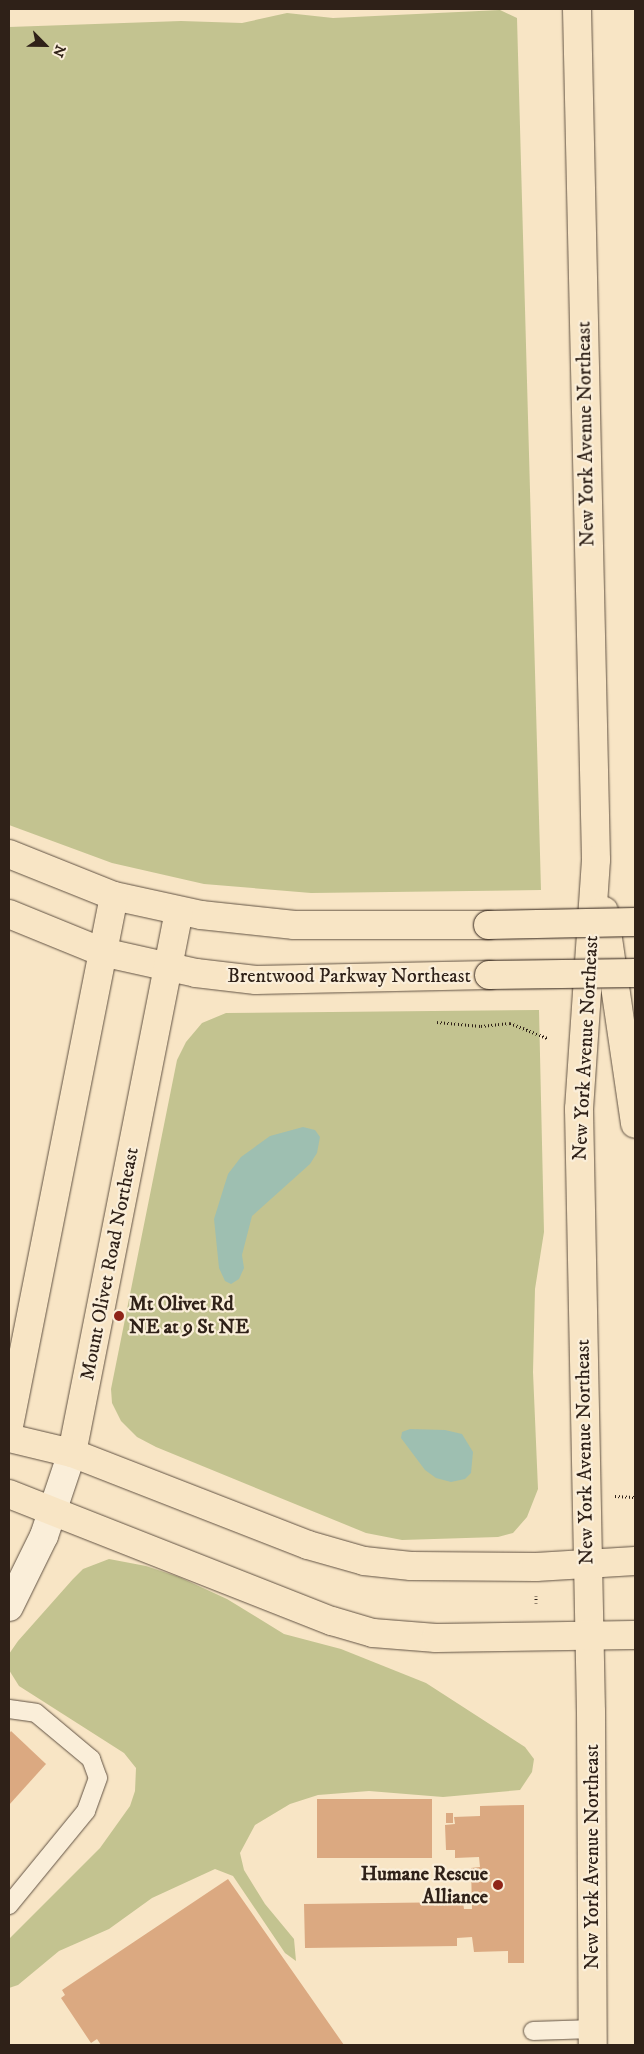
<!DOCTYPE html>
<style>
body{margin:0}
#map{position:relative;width:644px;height:2054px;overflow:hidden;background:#f8e5c5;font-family:"IM FELL DW Pica",serif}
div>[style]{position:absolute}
.green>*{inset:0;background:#c3c390}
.water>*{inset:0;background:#9ebfb1}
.building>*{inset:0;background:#dba981;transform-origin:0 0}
.path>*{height:3px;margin-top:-1.5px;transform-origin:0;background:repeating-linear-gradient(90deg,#2f2118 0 1px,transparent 0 3.5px)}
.roads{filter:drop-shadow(0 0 1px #615243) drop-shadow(0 0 1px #615243)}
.service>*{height:18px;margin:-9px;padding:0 9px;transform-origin:9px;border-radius:9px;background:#faeed9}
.secondary>*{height:28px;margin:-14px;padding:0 14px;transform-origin:14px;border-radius:14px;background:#faeed9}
.primary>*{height:28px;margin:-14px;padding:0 14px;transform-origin:14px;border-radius:14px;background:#f8e5c5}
.trunk>*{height:28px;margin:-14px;padding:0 14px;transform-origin:14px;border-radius:14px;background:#f8e5c5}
.bridges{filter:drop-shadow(0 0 1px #2f2118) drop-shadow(0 0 1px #2f2118)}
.primary-bridge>*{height:28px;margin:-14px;padding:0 14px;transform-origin:14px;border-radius:14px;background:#f8e5c5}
.dots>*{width:14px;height:14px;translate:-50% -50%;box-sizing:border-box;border:2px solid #faeed9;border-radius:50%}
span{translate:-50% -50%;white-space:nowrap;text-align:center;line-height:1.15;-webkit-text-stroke:4.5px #faeed9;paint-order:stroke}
.street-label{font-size:20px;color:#2f2118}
.poi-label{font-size:20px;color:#2f2118;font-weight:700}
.left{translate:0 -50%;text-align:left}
.right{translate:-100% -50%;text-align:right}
.frame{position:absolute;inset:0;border:10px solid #2f2118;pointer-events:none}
.north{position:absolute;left:20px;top:20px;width:50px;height:50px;-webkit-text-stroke:4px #faeed9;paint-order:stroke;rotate:113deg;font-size:14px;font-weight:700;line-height:20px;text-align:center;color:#2f2118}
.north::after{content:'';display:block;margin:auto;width:18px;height:22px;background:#2f2118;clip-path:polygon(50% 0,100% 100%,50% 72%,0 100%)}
</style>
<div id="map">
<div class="green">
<div style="clip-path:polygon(500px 10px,517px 18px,541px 890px,311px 893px,204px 884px,112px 863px,9px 825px,9px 27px,181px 21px,242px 23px,287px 13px,333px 18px)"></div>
<div style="clip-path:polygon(539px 1010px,544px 1232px,535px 1289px,533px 1372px,538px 1489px,527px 1517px,513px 1533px,498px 1537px,402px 1540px,366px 1533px,156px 1447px,137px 1437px,121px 1421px,112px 1403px,111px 1389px,177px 1060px,186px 1042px,202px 1023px,226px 1013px)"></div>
<div style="clip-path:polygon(109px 1559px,146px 1566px,179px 1577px,227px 1599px,284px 1634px,341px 1649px,426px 1683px,525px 1747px,534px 1759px,532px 1772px,520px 1790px,443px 1797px,369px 1791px,318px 1795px,290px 1804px,255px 1825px,240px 1853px,244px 1870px,265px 1904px,294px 1939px,296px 1961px,285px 1953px,233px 1876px,215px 1869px,152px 1898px,109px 1929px,59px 1951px,18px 1985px,9px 1988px,9px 1939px,100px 1848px,130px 1806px,135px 1791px,136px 1768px,124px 1753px,19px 1686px,9px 1670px,9px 1654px,18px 1641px,73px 1579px,83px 1569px)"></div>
</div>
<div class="water">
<div style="clip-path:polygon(303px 1127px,315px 1130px,320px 1137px,317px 1153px,310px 1164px,252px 1216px,242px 1255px,244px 1268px,239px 1279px,231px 1284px,225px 1281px,219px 1268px,214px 1219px,228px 1174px,241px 1157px,270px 1136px)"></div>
<div style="clip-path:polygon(410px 1429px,445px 1430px,462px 1434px,473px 1452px,471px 1473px,465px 1479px,451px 1482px,436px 1478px,425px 1470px,401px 1438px,402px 1432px)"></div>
</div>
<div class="building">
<div style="clip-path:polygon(11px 1731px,46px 1764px,9px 1805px,9px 1734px)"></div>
<div style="left:317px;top:1799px;width:115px;height:59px"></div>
<div style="clip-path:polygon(524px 1805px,524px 1963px,508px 1963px,508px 1951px,474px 1952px,472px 1937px,457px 1938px,457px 1946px,305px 1948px,304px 1904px,463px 1902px,464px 1909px,472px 1909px,471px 1868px,480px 1867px,479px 1857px,455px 1858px,455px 1850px,446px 1850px,445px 1825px,455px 1824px,454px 1817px,480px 1816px,480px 1806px)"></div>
<div style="left:446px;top:1813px;width:7px;height:10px"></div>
<div style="clip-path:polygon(228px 1879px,344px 2045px,101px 2045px,97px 2039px,91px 2043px,61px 1998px,65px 1995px,62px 1990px)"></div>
</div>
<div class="path">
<div style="left:437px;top:1022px;width:44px;rotate:5.2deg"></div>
<div style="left:481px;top:1026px;width:29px;rotate:-6deg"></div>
<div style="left:510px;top:1023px;width:40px;rotate:22deg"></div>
<div style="left:615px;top:1496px;width:19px;rotate:3deg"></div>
<div style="left:536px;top:1603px;width:7px;rotate:-90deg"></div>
</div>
<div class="roads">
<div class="service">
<div style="left:9px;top:1709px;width:27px;rotate:8deg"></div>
<div style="left:36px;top:1713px;width:72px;rotate:39.9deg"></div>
<div style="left:91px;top:1759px;width:20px;rotate:70deg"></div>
<div style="left:98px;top:1778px;width:35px;rotate:110deg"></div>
<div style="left:86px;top:1811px;width:122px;rotate:129.3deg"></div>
<div style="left:533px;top:2031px;width:60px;rotate:-1.9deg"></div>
</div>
<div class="secondary">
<div style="left:9px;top:1607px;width:79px;rotate:-63.8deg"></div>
<div style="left:44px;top:1536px;width:88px;rotate:-71.4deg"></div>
</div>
<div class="primary">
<div style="left:9px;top:854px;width:113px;rotate:21.8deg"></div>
<div style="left:114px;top:896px;width:89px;rotate:12.3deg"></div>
<div style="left:201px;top:915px;width:94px;rotate:6.1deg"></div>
<div style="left:294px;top:925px;width:194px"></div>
<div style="left:9px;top:914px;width:100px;rotate:22.2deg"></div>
<div style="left:102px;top:952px;width:96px;rotate:12.6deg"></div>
<div style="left:196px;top:973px;width:60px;rotate:6.7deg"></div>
<div style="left:256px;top:980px;width:233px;rotate:-1.2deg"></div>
<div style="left:9px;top:1426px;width:540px;rotate:-78.79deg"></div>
<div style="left:72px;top:1453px;width:552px;rotate:-78.83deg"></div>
</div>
<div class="trunk">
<div style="left:577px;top:9px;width:851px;rotate:88.72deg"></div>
<div style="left:596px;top:860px;width:250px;rotate:93.9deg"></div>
<div style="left:579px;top:1109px;width:603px;rotate:88.86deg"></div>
<div style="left:591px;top:1712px;width:333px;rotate:89.7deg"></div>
<div style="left:604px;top:911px;width:215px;rotate:81.7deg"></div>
<div style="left:9px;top:1438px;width:65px;rotate:13.4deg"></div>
<div style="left:72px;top:1453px;width:253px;rotate:21.3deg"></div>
<div style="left:308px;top:1545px;width:58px;rotate:15.9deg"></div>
<div style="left:364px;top:1561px;width:47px;rotate:6.1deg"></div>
<div style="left:411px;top:1566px;width:125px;rotate:0.5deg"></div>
<div style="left:536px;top:1567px;width:99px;rotate:-3.5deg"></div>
<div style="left:9px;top:1494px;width:347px;rotate:21.5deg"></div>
<div style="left:332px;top:1621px;width:43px;rotate:16.3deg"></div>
<div style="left:373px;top:1633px;width:63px;rotate:4.5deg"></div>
<div style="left:436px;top:1638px;width:199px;rotate:-0.9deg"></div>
</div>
</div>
<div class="bridges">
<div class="primary-bridge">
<div style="left:488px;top:925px;width:147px;rotate:-1.2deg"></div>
<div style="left:489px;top:975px;width:146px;rotate:-0.8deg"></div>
</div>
</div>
<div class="dots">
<div style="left:119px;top:1316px;background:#8f2418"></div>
<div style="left:498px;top:1885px;background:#8f2418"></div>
</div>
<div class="street-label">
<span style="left:586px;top:434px;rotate:-91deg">New York Avenue Northeast</span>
<span style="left:349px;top:976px">Brentwood Parkway Northeast</span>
<span style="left:586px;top:1048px;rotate:-87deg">New York Avenue Northeast</span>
<span style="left:110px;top:1264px;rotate:-79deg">Mount Olivet Road Northeast</span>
<span style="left:585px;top:1452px;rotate:-91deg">New York Avenue Northeast</span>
<span style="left:592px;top:1857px;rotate:-90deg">New York Avenue Northeast</span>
</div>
<div class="poi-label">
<span class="left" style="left:129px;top:1316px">Mt Olivet Rd<br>NE at 9 St NE</span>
<span class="right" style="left:488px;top:1886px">Humane Rescue<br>Alliance</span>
</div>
<div class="frame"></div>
<div class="north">N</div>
</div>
